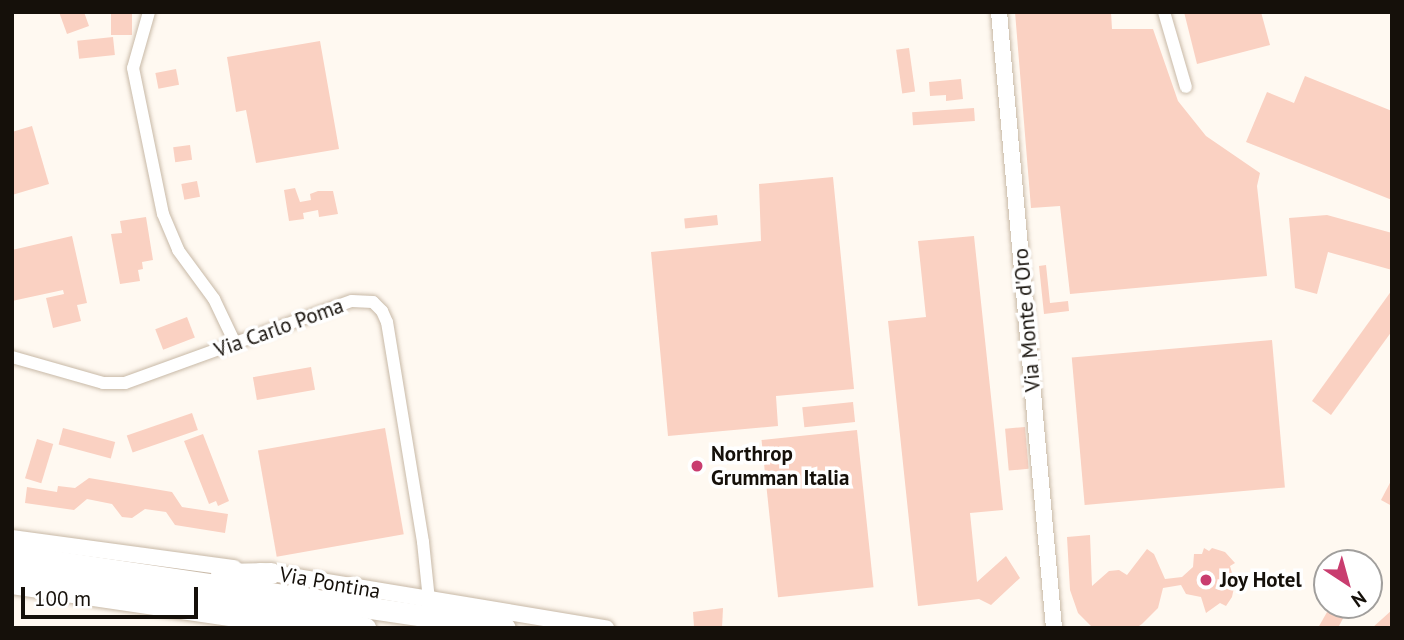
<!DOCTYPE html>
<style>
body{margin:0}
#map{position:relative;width:1404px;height:640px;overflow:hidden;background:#fff9f1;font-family:"PT Sans",sans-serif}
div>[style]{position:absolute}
.building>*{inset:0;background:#fad1c2;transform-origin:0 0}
.roads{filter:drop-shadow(0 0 2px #c8b9a7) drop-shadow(0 0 2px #c8b9a7)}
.minor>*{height:12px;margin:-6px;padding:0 6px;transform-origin:6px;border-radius:6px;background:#fff}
.tertiary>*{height:16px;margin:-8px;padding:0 8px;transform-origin:8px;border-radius:8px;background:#fff}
.trunk>*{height:21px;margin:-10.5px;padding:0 10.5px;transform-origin:10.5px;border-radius:10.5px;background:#fff}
.dots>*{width:19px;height:19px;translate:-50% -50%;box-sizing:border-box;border:4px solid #fff;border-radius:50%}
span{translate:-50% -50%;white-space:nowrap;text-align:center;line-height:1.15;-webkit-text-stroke:7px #fff;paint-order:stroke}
.street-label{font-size:21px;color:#15100a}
.poi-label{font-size:21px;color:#15100a;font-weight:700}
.left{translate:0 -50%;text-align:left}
.frame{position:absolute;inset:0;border:14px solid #15100a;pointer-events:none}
.north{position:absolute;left:1313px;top:549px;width:70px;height:70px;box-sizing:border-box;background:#fff;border:2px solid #a19f9d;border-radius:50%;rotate:144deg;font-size:19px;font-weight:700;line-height:28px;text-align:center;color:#15100a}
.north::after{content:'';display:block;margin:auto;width:24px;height:32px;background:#c93d6f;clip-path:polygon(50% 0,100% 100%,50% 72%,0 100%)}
.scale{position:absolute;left:21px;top:587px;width:177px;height:32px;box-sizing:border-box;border:4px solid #15100a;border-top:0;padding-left:9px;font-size:21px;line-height:24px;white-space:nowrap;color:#15100a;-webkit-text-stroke:5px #fff;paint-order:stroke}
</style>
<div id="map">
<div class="building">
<div style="clip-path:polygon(59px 12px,84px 12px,89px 26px,67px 34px)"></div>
<div style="left:111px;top:12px;width:21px;height:23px"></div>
<div style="clip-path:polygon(1015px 12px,1111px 12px,1112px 29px,1153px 29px,1178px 101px,1206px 136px,1260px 173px,1257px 186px,1267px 276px,1070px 294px,1060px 206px,1031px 208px)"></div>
<div style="clip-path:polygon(1184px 12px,1261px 12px,1270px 45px,1197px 64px)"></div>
<div style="left:113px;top:37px;width:18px;height:36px;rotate:84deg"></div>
<div style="clip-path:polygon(320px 41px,339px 149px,256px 163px,246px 110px,236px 112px,227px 57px)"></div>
<div style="left:909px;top:48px;width:44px;height:13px;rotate:82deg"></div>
<div style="left:176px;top:69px;width:16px;height:21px;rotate:79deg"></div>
<div style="clip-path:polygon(1305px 76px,1392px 111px,1392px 200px,1246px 142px,1267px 92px,1294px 103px)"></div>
<div style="clip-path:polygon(961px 79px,963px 99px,946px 101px,946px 95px,930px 96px,929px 82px)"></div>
<div style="left:974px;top:108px;width:13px;height:62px;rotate:86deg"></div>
<div style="clip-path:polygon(32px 126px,49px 184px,12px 195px,12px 132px)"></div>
<div style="left:190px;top:145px;width:15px;height:17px;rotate:82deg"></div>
<div style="clip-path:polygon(833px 177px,854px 389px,776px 396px,778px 426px,668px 436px,651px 252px,761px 241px,759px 184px)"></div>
<div style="left:197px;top:181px;width:16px;height:16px;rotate:79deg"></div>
<div style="clip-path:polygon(295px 188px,300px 202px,311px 200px,310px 194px,318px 191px,333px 191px,338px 214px,319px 217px,318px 210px,303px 213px,304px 219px,289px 221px,284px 190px)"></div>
<div style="left:717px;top:215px;width:10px;height:33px;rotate:84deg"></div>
<div style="clip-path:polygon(1327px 215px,1392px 233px,1392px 270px,1328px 252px,1317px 294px,1295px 288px,1289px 218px)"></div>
<div style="clip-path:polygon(146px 217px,153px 260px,142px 262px,143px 269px,138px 270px,140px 281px,120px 284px,111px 234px,122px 233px,120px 221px)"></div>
<div style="clip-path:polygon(72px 236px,87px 303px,77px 305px,81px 321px,53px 328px,46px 298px,64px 294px,63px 290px,12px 301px,12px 250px)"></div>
<div style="clip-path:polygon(974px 236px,1003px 510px,970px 513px,977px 582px,1006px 556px,1020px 578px,991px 605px,979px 599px,918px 606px,888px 321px,926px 317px,918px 241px)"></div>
<div style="clip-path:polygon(1046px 265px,1050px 303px,1068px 301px,1069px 311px,1044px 314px,1039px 266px)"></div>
<div style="clip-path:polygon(1392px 290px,1392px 331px,1331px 415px,1312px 401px)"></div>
<div style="left:187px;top:317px;width:22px;height:34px;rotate:69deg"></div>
<div style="left:1272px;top:340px;width:148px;height:201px;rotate:85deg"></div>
<div style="left:311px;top:367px;width:23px;height:59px;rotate:80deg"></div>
<div style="left:853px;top:402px;width:20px;height:51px;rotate:84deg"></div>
<div style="left:192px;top:413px;width:18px;height:69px;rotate:71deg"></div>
<div style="left:1025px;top:427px;width:42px;height:20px;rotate:85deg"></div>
<div style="left:63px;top:428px;width:54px;height:17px;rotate:15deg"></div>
<div style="left:385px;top:428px;width:108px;height:129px;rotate:80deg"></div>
<div style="left:857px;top:430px;width:158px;height:96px;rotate:84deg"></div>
<div style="clip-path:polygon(203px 434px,229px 501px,218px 506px,216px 501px,209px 504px,184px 441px)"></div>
<div style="left:37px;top:439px;width:17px;height:41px;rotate:17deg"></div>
<div style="clip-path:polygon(89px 478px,172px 492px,182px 507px,228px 514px,225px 533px,175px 525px,166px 512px,145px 509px,132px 518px,122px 517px,112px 504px,87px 499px,74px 510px,25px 503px,27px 487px,57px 492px,58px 486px,75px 488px)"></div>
<div style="clip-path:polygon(1392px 479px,1392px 506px,1381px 500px)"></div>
<div style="clip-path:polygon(1090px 535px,1092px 586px,1109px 571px,1119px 570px,1127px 575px,1147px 549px,1154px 554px,1165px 579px,1182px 577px,1193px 567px,1194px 554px,1202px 554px,1204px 548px,1209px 551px,1212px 548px,1225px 552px,1235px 563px,1230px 566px,1235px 583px,1232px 597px,1226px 606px,1220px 603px,1206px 613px,1201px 597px,1186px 594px,1181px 585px,1163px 588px,1158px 608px,1142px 624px,1136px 628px,1093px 628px,1078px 613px,1070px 590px,1067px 537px)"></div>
<div style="clip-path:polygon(1359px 553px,1374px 561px,1369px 571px,1369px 563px,1354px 563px)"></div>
<div style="clip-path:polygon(1331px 605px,1350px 605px,1338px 628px,1318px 628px)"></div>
<div style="clip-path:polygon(723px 608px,722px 628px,694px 627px,693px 612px)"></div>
<div style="clip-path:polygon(1392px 610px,1392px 628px,1372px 628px)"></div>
</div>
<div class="roads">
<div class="minor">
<div style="left:149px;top:12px;width:58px;rotate:105.9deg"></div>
<div style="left:133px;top:68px;width:149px;rotate:78.4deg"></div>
<div style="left:163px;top:214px;width:39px;rotate:67deg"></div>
<div style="left:178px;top:250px;width:61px;rotate:53.7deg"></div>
<div style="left:214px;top:299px;width:49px;rotate:64.5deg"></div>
<div style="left:1164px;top:12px;width:78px;rotate:73.7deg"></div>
<div style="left:12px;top:357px;width:95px;rotate:15.9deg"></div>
<div style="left:103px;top:383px;width:22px"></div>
<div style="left:125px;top:383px;width:241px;rotate:-19.9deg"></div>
<div style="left:352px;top:301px;width:21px;rotate:3deg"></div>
<div style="left:373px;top:302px;width:13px;rotate:45deg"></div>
<div style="left:382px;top:311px;width:12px;rotate:66deg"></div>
<div style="left:387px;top:322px;width:223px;rotate:80.7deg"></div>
<div style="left:423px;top:542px;width:58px;rotate:84.1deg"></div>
</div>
<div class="tertiary">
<div style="left:999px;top:12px;width:618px;rotate:84.9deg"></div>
<div style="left:12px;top:538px;width:224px;rotate:7.7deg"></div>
<div style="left:260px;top:571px;width:351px;rotate:9.4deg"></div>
<div style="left:12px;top:586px;width:287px;rotate:8.4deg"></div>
</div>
<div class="trunk">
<div style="left:12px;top:555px;width:498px;rotate:8.4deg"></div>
<div style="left:12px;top:570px;width:358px;rotate:9.3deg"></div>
<div style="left:221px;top:574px;width:50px;rotate:-1.1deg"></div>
</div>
</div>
<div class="dots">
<div style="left:697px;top:466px;background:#c93d6f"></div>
<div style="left:1206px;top:580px;background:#c93d6f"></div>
</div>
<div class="street-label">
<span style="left:1027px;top:320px;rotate:-95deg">Via Monte d'Oro</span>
<span style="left:279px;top:328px;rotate:-20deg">Via Carlo Poma</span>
<span style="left:330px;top:583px;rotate:10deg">Via Pontina</span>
</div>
<div class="poi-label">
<span class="left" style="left:711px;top:466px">Northrop<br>Grumman Italia</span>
<span class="left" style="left:1220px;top:580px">Joy Hotel</span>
</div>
<div class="frame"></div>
<div class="north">N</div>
<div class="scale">100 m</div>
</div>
